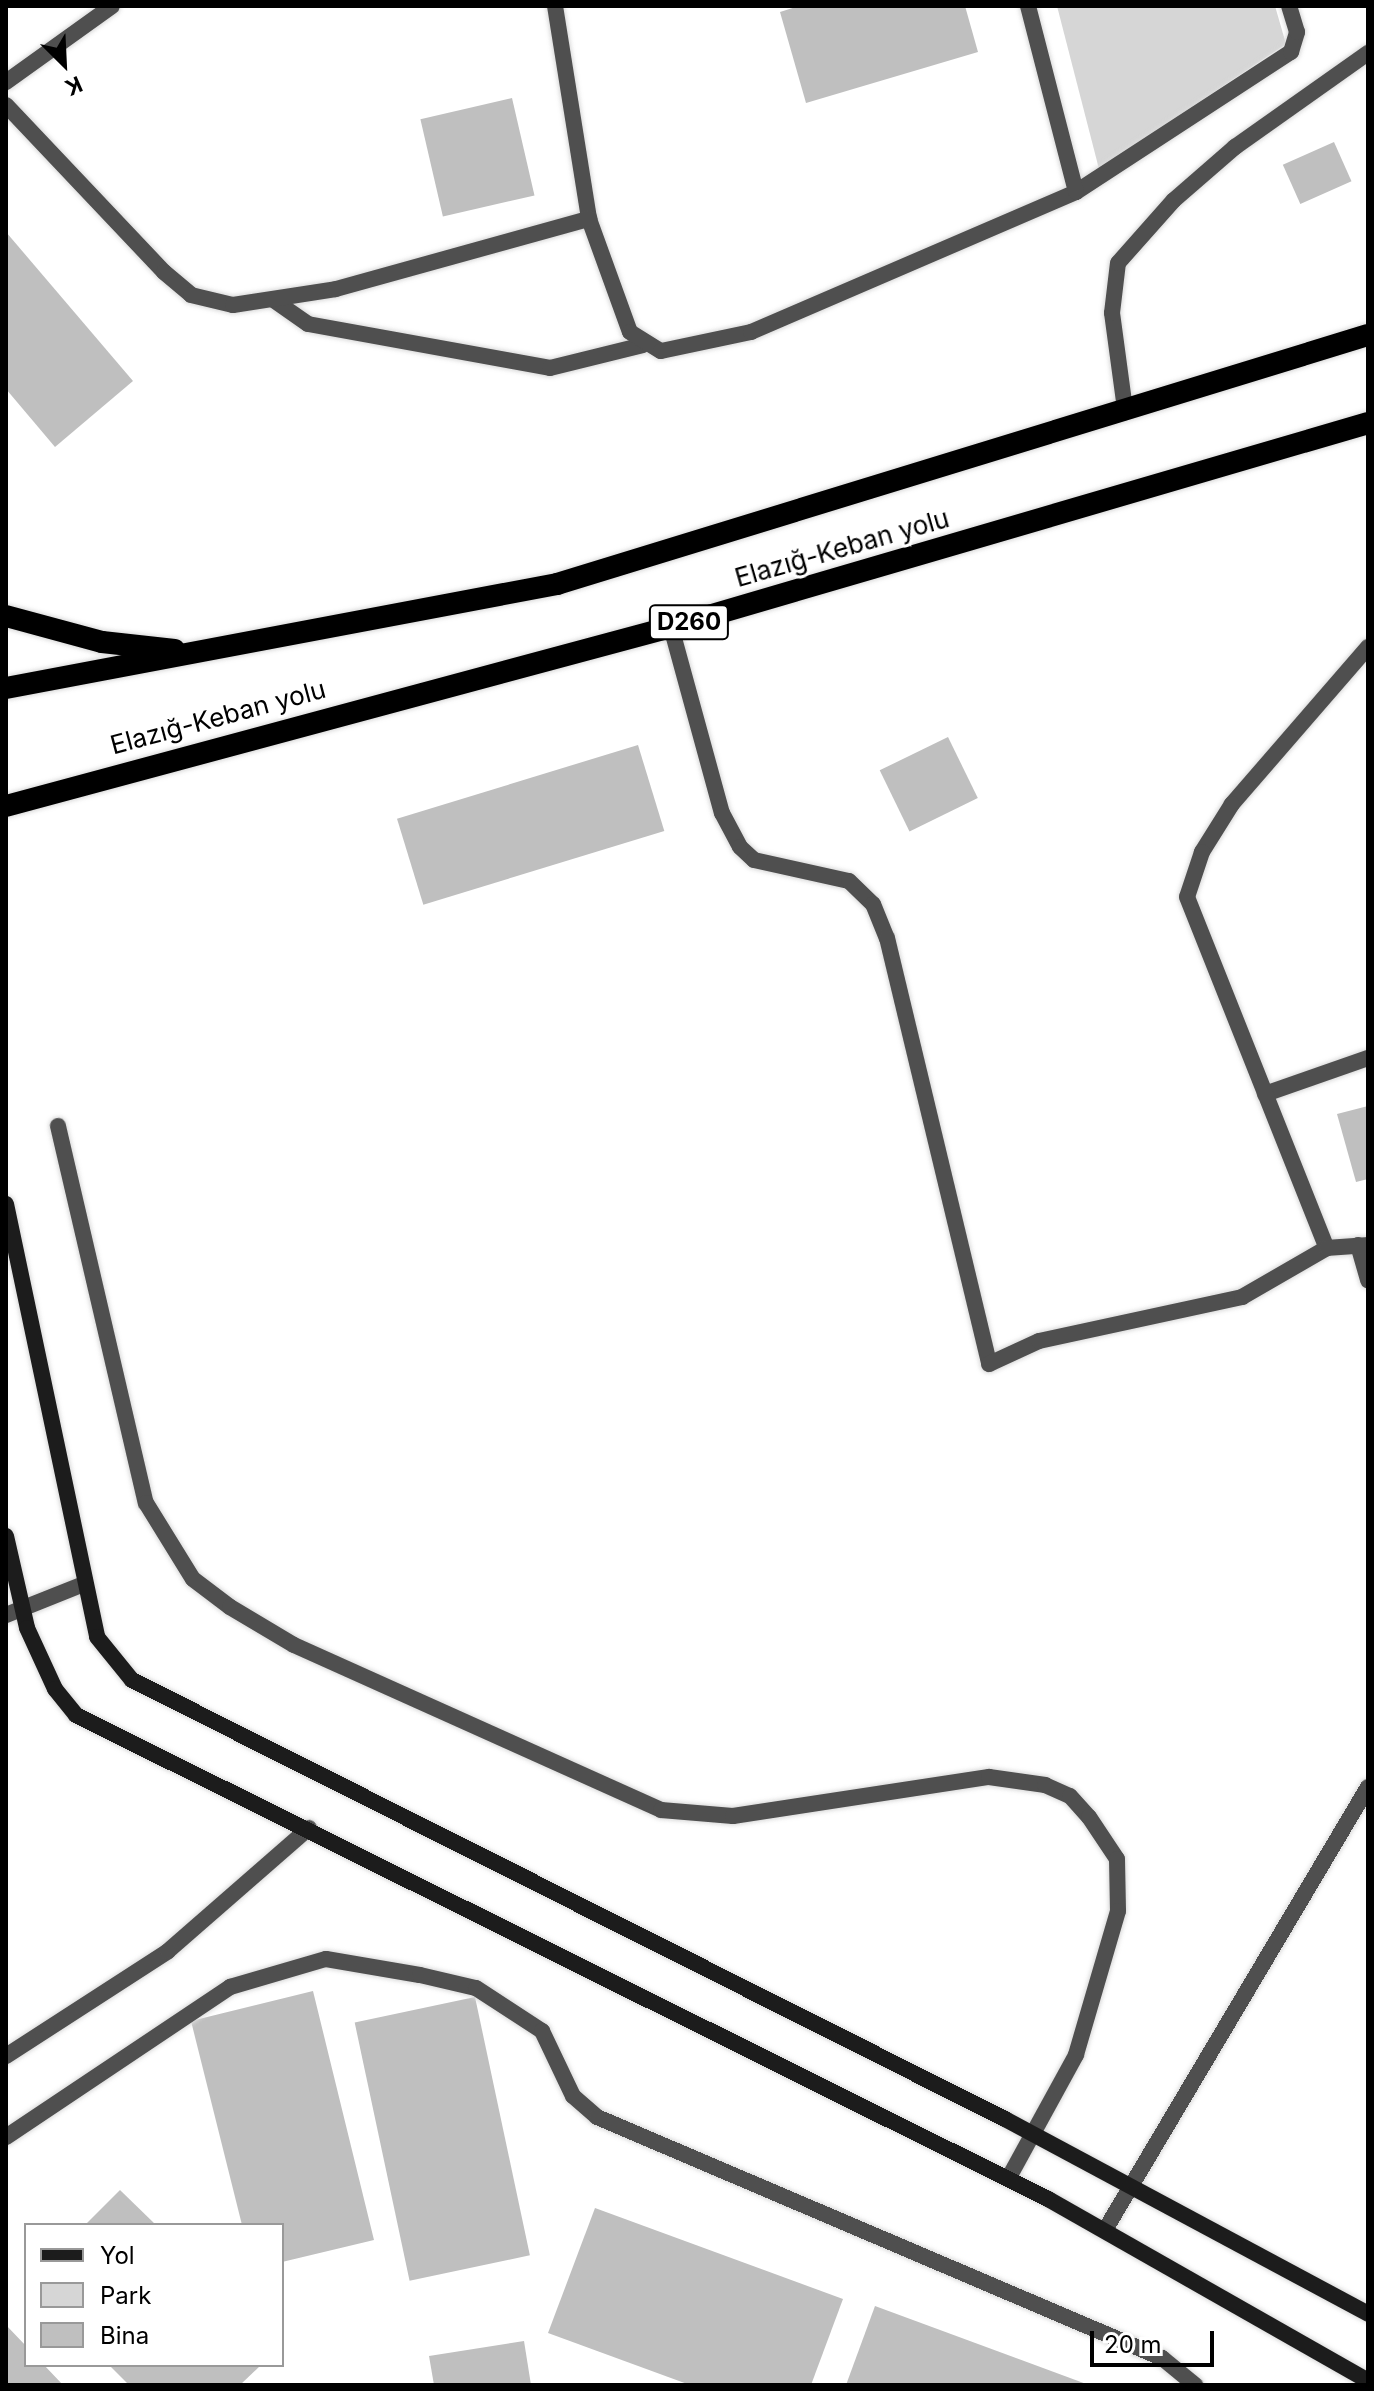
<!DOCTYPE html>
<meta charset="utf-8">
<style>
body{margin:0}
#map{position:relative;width:1374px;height:2391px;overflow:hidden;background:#fff;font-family:Inter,sans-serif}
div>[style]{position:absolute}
.green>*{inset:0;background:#d6d6d6}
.building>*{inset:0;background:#bfbfbf;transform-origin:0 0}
.roads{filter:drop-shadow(0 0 2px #dbdbdb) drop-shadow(0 0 2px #dbdbdb)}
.service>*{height:16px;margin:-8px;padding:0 8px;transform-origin:8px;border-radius:8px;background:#4f4f4f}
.minor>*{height:16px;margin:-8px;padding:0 8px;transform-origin:8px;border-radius:8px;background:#4f4f4f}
.secondary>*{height:16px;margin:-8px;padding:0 8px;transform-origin:8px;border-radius:8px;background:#1c1c1c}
.trunk>*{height:22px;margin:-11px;padding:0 11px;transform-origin:11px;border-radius:11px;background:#000}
span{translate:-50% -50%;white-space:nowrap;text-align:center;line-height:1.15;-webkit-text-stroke:6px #fff;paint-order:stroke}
.shield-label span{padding:2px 6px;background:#fff;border:2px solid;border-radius:6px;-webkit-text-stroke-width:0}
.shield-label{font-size:24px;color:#000;font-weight:700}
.street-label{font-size:26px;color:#000}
.frame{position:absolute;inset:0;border:8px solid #000;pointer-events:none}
.legend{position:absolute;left:24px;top:2223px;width:260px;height:144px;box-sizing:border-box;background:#fff;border:2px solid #999;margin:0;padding:10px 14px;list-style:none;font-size:24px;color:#000}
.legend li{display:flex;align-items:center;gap:16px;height:40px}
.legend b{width:40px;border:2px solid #999}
.north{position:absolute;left:24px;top:24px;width:80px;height:80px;-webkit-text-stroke:6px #fff;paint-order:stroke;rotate:156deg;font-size:22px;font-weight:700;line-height:32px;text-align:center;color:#000}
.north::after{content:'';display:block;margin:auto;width:28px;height:36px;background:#000;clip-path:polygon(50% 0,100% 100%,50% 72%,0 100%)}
.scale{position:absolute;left:1090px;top:2331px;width:124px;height:36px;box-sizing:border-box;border:4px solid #000;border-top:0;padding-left:10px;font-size:24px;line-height:28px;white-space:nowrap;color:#000;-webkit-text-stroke:6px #fff;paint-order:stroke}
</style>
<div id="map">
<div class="green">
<div style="clip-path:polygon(1057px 6px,1275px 6px,1286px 44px,1099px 169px)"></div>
</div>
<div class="building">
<div style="clip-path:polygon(799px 6px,965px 6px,978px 52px,806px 103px,780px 12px)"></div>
<div style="left:512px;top:98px;width:100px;height:94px;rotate:77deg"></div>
<div style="left:1334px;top:142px;width:43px;height:56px;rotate:66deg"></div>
<div style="clip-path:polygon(6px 232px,133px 381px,55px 447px,6px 389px)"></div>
<div style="left:948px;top:737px;width:68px;height:76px;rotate:64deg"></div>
<div style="left:638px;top:745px;width:90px;height:252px;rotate:73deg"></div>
<div style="clip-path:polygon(1368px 1106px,1368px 1179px,1356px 1182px,1337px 1114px)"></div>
<div style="clip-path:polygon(313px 1991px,374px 2240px,282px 2262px,282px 2225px,242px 2225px,191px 2021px)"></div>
<div style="left:475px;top:1997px;width:264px;height:123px;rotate:78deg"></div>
<div style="clip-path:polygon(120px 2190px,156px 2225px,85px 2225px)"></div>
<div style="clip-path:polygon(595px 2208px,843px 2299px,811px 2385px,690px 2385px,548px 2333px)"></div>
<div style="clip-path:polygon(875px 2306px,1089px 2385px,846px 2385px)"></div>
<div style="clip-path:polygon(6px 2325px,26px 2346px,26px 2365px,44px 2365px,63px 2385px,6px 2385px)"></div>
<div style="clip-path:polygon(524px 2341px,531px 2385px,434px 2385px,429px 2356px)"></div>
<div style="clip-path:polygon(109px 2365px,261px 2365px,240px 2385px,129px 2385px)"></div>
</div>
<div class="roads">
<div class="service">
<div style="left:275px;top:301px;width:40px;rotate:34.9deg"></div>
<div style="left:308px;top:324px;width:246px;rotate:10.3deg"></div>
<div style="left:550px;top:368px;width:96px;rotate:-13.9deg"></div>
<div style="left:1125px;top:409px;width:97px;rotate:-97.7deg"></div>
<div style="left:1112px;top:313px;width:50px;rotate:-83.2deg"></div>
<div style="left:1118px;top:263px;width:84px;rotate:-48.4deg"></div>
<div style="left:1174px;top:200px;width:81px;rotate:-41deg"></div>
<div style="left:1235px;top:147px;width:163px;rotate:-35.3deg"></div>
<div style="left:671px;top:627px;width:193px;rotate:74.7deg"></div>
<div style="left:722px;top:813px;width:38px;rotate:62deg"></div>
<div style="left:740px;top:847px;width:19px;rotate:43deg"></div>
<div style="left:754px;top:860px;width:97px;rotate:12.5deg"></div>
<div style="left:849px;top:881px;width:33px;rotate:44deg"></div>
<div style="left:873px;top:904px;width:37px;rotate:68deg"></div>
<div style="left:887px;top:938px;width:438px;rotate:76.5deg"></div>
<div style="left:989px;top:1364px;width:55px;rotate:-24.7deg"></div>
<div style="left:1039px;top:1341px;width:208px;rotate:-12.2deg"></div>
<div style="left:1242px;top:1297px;width:98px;rotate:-30deg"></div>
<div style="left:1265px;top:1094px;width:109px;rotate:-19.3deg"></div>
<div style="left:58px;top:1126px;width:387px;rotate:76.9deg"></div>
<div style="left:146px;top:1503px;width:89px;rotate:58.3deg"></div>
<div style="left:193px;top:1579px;width:46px;rotate:37.1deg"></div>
<div style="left:230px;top:1607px;width:74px;rotate:30.7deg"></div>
<div style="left:294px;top:1645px;width:402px;rotate:24.2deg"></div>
<div style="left:661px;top:1810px;width:72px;rotate:4.8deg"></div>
<div style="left:733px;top:1816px;width:259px;rotate:-8.7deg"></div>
<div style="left:989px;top:1777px;width:57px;rotate:8.1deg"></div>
<div style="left:1045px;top:1785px;width:27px;rotate:24deg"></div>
<div style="left:1070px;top:1796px;width:28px;rotate:48deg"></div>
<div style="left:1089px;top:1817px;width:50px;rotate:56.3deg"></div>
<div style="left:1117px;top:1859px;width:52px;rotate:88.9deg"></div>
<div style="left:1118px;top:1911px;width:150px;rotate:106.3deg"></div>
<div style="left:1076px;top:2055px;width:141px;rotate:118.7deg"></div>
<div style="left:1358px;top:1245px;width:37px;rotate:74deg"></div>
<div style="left:6px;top:1615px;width:84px;rotate:-21.7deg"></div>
<div style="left:6px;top:2137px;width:270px;rotate:-33.8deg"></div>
<div style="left:230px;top:1987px;width:100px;rotate:-16.3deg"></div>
<div style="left:326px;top:1959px;width:95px;rotate:9.7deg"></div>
<div style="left:420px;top:1975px;width:57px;rotate:13.1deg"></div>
<div style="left:476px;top:1988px;width:79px;rotate:33.1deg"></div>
<div style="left:542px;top:2031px;width:72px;rotate:64.5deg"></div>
<div style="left:573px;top:2096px;width:32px;rotate:41deg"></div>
<div style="left:597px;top:2117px;width:614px;rotate:23.1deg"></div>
<div style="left:1162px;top:2358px;width:43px;rotate:39.3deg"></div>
<div style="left:1105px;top:2230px;width:515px;rotate:-59.3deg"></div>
</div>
<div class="minor">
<div style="left:555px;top:6px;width:216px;rotate:80.9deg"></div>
<div style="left:589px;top:219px;width:120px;rotate:70.1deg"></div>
<div style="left:630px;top:332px;width:36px;rotate:32deg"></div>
<div style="left:661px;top:351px;width:92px;rotate:-11.9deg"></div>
<div style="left:751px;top:332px;width:354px;rotate:-23.3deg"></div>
<div style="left:1076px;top:192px;width:257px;rotate:-33.1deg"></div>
<div style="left:1291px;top:52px;width:21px;rotate:-73deg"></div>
<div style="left:1297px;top:32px;width:27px;rotate:-107deg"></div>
<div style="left:1028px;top:6px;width:192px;rotate:75.5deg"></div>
<div style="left:6px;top:82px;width:130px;rotate:-35.6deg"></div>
<div style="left:6px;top:105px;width:230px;rotate:46.6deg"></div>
<div style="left:164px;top:272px;width:35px;rotate:40deg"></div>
<div style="left:191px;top:295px;width:43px;rotate:13.4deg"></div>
<div style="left:233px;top:305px;width:104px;rotate:-8.8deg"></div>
<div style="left:336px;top:289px;width:263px;rotate:-15.5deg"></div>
<div style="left:1368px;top:647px;width:208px;rotate:130.9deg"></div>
<div style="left:1232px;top:804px;width:57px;rotate:122deg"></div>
<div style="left:1202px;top:852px;width:47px;rotate:108.4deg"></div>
<div style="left:1187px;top:897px;width:378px;rotate:68.3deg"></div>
<div style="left:1327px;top:1248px;width:41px;rotate:-4.2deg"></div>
<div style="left:6px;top:2056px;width:193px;rotate:-32.9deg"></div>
<div style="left:168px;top:1951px;width:187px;rotate:-41.1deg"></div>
</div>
<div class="secondary">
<div style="left:6px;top:1204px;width:442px;rotate:78.1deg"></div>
<div style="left:97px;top:1637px;width:55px;rotate:50.9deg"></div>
<div style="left:132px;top:1680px;width:977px;rotate:26.7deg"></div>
<div style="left:1005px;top:2119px;width:412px;rotate:28.2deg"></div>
<div style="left:6px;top:1536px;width:94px;rotate:77.1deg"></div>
<div style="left:27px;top:1628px;width:67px;rotate:65.3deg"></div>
<div style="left:55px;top:1689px;width:33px;rotate:51deg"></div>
<div style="left:76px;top:1715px;width:1086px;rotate:26.47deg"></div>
<div style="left:1048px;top:2199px;width:368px;rotate:29.6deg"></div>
</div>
<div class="trunk">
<div style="left:6px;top:616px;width:99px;rotate:15.2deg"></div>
<div style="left:102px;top:642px;width:73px;rotate:6.3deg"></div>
<div style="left:6px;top:688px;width:561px;rotate:-10.69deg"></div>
<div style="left:557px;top:584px;width:848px;rotate:-17.07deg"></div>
<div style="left:6px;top:806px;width:689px;rotate:-15.07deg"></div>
<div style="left:671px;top:627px;width:726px;rotate:-16.31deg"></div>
</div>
</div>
<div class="shield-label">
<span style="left:689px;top:622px">D260</span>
</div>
<div class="street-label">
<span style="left:842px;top:548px;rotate:-16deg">Elazığ-Keban yolu</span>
<span style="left:218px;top:717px;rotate:-15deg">Elazığ-Keban yolu</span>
</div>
<div class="frame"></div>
<ul class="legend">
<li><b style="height:10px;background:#1c1c1c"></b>Yol</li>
<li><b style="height:22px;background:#d6d6d6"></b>Park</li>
<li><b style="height:22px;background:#bfbfbf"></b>Bina</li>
</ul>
<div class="north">K</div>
<div class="scale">20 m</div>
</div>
